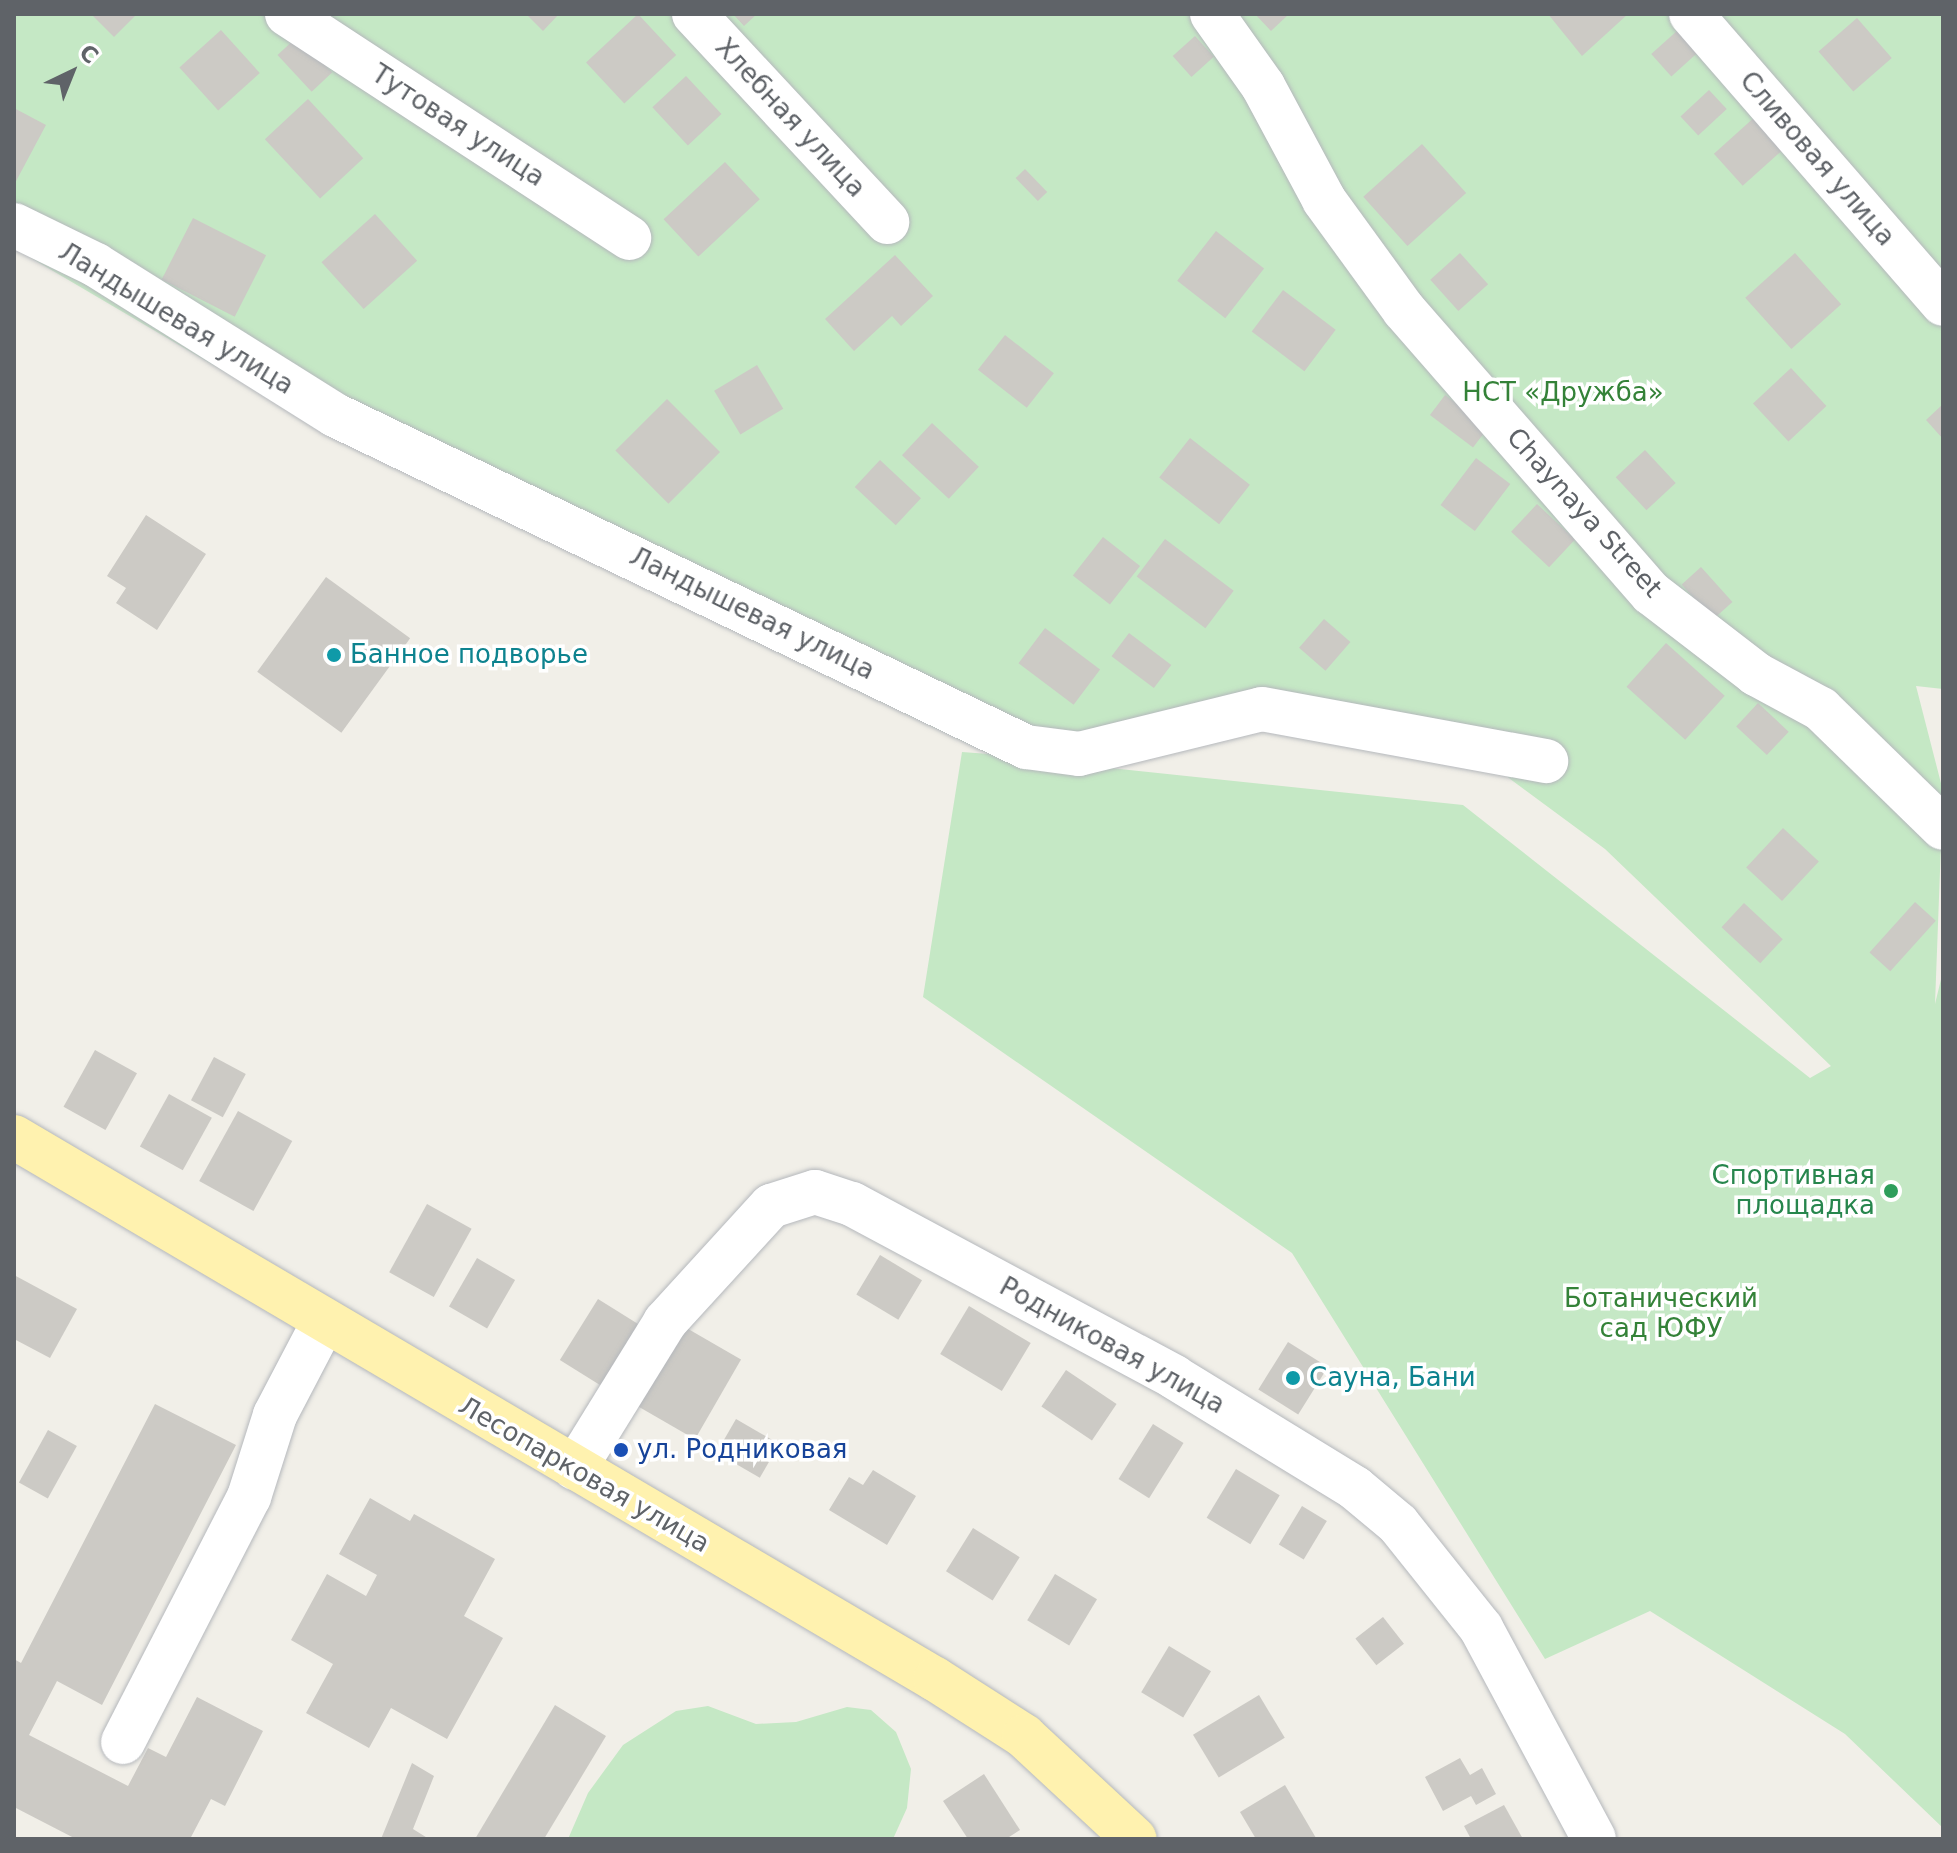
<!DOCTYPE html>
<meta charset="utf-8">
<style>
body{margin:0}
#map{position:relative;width:1957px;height:1853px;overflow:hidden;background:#f1efe8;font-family:"DejaVu Sans",sans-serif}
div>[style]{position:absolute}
.green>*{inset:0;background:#c5e8c5}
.building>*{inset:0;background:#cccac5;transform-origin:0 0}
.roads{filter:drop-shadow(0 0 2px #b5b8bc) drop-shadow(0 0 2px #b5b8bc)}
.minor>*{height:44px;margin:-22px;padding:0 22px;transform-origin:22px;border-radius:22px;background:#fff}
.major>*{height:44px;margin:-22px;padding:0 22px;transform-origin:22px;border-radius:22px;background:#fff2af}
.dots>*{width:22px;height:22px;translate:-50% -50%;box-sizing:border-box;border:4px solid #fff;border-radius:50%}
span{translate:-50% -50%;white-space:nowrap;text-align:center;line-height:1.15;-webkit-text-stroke:7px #fff;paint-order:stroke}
.street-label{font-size:26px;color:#5f6368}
.park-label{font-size:26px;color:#348238}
.culture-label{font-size:26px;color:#0d838f}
.left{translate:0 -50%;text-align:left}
.leisure-label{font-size:26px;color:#27864d}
.right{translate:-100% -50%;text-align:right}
.transit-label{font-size:26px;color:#164399}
.frame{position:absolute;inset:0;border:16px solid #5f6368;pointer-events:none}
.north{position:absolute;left:32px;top:32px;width:80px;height:80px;-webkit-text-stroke:6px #fff;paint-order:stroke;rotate:43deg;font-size:22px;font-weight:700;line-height:32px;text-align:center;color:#5f6368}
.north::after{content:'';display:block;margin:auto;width:28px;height:36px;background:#5f6368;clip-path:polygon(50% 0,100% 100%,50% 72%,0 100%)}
</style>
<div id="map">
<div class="green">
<div style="clip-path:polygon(evenodd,14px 14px,1943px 14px,1943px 689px,1916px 686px,1943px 791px,1935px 1004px,1943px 971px,1943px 1828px,1845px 1734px,1650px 1611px,1545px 1659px,1292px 1253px,923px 997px,962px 752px,989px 754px,351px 446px,14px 248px,14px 14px,1236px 708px,1494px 767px,1605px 849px,1831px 1066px,1810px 1078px,1463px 805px,1015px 758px,1236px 708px)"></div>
<div style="clip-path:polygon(708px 1706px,756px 1724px,796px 1722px,847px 1707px,871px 1710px,896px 1732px,911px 1769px,907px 1808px,893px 1839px,568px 1839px,588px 1793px,623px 1745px,676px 1711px)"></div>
</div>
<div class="building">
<div style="clip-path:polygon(91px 14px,137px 14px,114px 37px)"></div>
<div style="clip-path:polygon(526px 14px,559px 14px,543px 31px)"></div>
<div style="left:638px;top:14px;width:56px;height:71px;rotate:47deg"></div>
<div style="clip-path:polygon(733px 14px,757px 14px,744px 26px)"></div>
<div style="clip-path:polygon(1255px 14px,1289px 14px,1271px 31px)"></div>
<div style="clip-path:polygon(1548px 14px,1628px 14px,1582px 56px)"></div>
<div style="left:1857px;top:18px;width:53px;height:51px;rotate:49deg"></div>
<div style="left:221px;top:30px;width:58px;height:56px;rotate:48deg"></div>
<div style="left:1678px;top:30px;width:30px;height:36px;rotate:48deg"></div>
<div style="left:298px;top:36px;width:50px;height:28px;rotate:47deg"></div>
<div style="left:1195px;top:36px;width:28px;height:30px;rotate:48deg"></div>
<div style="left:686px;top:76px;width:52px;height:46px;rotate:47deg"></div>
<div style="left:1709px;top:90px;width:26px;height:39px;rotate:47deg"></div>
<div style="left:308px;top:99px;width:81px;height:59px;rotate:47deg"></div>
<div style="clip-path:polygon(14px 108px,46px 125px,14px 185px)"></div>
<div style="left:1757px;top:115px;width:43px;height:58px;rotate:48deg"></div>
<div style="left:1422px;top:144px;width:66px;height:79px;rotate:48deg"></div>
<div style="left:725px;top:162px;width:51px;height:84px;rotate:47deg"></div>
<div style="left:1025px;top:169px;width:32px;height:13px;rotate:46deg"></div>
<div style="left:375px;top:214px;width:63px;height:72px;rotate:48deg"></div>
<div style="left:193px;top:218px;width:82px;height:69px;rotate:27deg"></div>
<div style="left:1216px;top:231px;width:61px;height:63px;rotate:38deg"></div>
<div style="left:1460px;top:253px;width:42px;height:40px;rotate:48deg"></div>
<div style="left:1795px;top:253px;width:69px;height:67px;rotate:48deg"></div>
<div style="clip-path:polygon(895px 255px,933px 296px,901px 326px,892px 316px,854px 351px,825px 319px)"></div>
<div style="left:1283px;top:290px;width:66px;height:52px;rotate:37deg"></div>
<div style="left:1005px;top:335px;width:62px;height:44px;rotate:38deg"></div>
<div style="left:757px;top:365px;width:51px;height:50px;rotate:59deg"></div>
<div style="left:1791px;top:368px;width:52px;height:52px;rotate:47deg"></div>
<div style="left:1445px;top:395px;width:54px;height:25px;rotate:37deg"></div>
<div style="left:667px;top:399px;width:75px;height:73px;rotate:45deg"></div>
<div style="clip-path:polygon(1943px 404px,1943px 439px,1926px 420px)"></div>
<div style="left:932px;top:423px;width:64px;height:44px;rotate:43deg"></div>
<div style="left:1190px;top:438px;width:76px;height:50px;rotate:38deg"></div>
<div style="left:1645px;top:450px;width:45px;height:40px;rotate:47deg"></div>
<div style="left:1476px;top:458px;width:43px;height:59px;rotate:37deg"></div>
<div style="left:880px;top:460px;width:56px;height:37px;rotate:43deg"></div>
<div style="left:1537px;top:504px;width:52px;height:38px;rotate:43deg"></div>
<div style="clip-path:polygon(146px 515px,206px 554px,157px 630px,116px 603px,126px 588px,107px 576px)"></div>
<div style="left:1103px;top:537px;width:47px;height:49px;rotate:38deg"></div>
<div style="left:1165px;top:539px;width:86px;height:47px;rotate:37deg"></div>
<div style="left:1701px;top:567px;width:47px;height:26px;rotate:48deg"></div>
<div style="left:326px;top:577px;width:104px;height:117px;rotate:36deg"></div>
<div style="left:1324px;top:619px;width:35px;height:38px;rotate:41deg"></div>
<div style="left:1045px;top:628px;width:69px;height:44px;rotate:37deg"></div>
<div style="left:1129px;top:633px;width:53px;height:29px;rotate:37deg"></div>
<div style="left:1666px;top:643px;width:79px;height:59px;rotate:42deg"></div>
<div style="left:1758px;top:703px;width:42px;height:32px;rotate:43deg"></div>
<div style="left:1783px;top:828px;width:49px;height:54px;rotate:43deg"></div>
<div style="left:1915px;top:902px;width:28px;height:68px;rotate:42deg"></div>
<div style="left:1744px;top:903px;width:53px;height:33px;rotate:43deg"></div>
<div style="left:95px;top:1050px;width:48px;height:65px;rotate:29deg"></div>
<div style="left:214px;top:1057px;width:36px;height:49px;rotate:28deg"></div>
<div style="left:169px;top:1094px;width:49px;height:60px;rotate:29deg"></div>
<div style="left:238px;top:1111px;width:62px;height:80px;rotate:29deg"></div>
<div style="left:427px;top:1204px;width:51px;height:78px;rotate:29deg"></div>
<div style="left:880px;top:1255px;width:49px;height:46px;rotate:31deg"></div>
<div style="left:477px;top:1258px;width:44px;height:56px;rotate:30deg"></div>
<div style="clip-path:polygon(14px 1275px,77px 1309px,50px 1358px,14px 1339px)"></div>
<div style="left:598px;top:1299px;width:52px;height:72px;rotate:32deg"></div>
<div style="left:969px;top:1306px;width:72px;height:56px;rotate:31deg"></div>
<div style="left:683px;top:1326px;width:67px;height:92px;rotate:30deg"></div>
<div style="left:1288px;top:1342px;width:47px;height:56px;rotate:32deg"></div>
<div style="left:1066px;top:1370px;width:61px;height:44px;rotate:34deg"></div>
<div style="clip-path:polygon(155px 1404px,236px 1445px,102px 1705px,57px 1681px,29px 1735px,128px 1786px,148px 1748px,166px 1757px,197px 1697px,263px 1731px,225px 1806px,211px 1799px,190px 1839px,76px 1839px,14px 1807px,14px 1659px,21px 1663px)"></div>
<div style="left:736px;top:1419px;width:50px;height:39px;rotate:30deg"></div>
<div style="left:1153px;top:1424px;width:36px;height:65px;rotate:32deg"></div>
<div style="left:48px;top:1430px;width:33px;height:60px;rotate:29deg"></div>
<div style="left:1236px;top:1469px;width:51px;height:57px;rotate:31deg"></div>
<div style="clip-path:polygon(873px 1470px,916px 1496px,887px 1545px,829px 1510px,849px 1477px,863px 1485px)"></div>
<div style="clip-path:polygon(370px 1498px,410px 1521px,414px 1514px,495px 1559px,464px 1616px,503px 1638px,447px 1739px,391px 1708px,369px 1748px,306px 1713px,333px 1664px,291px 1640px,327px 1574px,366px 1596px,377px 1575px,339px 1554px)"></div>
<div style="left:1302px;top:1506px;width:29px;height:45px;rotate:31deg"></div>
<div style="left:973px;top:1528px;width:55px;height:51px;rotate:32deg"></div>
<div style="left:1055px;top:1574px;width:49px;height:54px;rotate:31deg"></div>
<div style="left:1383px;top:1617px;width:34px;height:35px;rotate:52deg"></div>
<div style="left:1169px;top:1646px;width:49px;height:54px;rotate:31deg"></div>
<div style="left:1259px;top:1695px;width:50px;height:77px;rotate:59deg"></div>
<div style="clip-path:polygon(555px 1705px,606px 1736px,544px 1839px,475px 1839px)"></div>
<div style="clip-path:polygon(1460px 1758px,1470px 1775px,1482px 1768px,1496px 1794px,1476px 1805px,1471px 1796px,1443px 1811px,1425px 1777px)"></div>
<div style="clip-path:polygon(412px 1763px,434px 1776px,413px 1829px,429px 1839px,381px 1839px)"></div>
<div style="clip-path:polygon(984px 1774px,1020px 1830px,1006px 1839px,968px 1839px,943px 1801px)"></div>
<div style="clip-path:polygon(1285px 1785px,1316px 1838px,1314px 1839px,1256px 1839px,1240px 1812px)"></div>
<div style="clip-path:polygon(1504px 1805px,1523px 1839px,1471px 1839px,1464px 1826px)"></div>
</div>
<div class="roads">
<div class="minor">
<div style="left:287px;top:14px;width:409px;rotate:33.2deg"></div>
<div style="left:694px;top:14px;width:284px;rotate:47.1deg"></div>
<div style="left:1212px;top:14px;width:88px;rotate:54.7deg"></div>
<div style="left:1263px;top:86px;width:129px;rotate:61.8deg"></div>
<div style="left:1324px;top:200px;width:136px;rotate:54deg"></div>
<div style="left:1404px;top:310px;width:376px;rotate:48.9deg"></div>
<div style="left:1651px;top:593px;width:133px;rotate:37.6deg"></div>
<div style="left:1756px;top:674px;width:74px;rotate:28.3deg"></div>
<div style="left:1821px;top:709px;width:170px;rotate:44.3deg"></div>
<div style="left:1691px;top:14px;width:384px;rotate:49deg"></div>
<div style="left:14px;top:225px;width:91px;rotate:26deg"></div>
<div style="left:96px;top:265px;width:282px;rotate:32.1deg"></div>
<div style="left:335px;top:415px;width:767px;rotate:25.66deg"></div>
<div style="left:1026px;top:747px;width:53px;rotate:7.5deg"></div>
<div style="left:1079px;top:754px;width:188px;rotate:-13.8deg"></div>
<div style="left:1262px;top:709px;width:289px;rotate:10.4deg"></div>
<div style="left:575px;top:1468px;width:172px;rotate:-58.3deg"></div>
<div style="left:665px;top:1322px;width:157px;rotate:-47.6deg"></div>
<div style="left:771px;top:1206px;width:46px;rotate:-17.7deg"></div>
<div style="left:815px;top:1192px;width:39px;rotate:18deg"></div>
<div style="left:852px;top:1204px;width:366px;rotate:28.2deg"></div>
<div style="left:1174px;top:1377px;width:212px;rotate:31.5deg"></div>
<div style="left:1355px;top:1488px;width:56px;rotate:39.9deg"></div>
<div style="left:1398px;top:1524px;width:133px;rotate:51.4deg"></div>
<div style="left:1481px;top:1628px;width:239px;rotate:61.8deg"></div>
<div style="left:123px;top:1742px;width:276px;rotate:-62.8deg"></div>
<div style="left:249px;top:1497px;width:86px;rotate:-72.4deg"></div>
<div style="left:275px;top:1415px;width:104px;rotate:-62.4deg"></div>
</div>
<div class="major">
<div style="left:14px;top:1137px;width:1069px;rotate:30.48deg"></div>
<div style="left:935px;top:1679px;width:106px;rotate:32.6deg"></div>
<div style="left:1024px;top:1736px;width:151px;rotate:42.9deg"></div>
</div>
</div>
<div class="dots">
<div style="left:334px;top:655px;background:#0f9aa8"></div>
<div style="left:1891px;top:1191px;background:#2e9e5b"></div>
<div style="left:1293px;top:1378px;background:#0f9aa8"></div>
<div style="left:621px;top:1450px;background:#1a4fb4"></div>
</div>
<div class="street-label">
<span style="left:790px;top:118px;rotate:47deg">Хлебная улица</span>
<span style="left:458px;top:126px;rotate:33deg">Тутовая улица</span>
<span style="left:1817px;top:159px;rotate:49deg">Сливовая улица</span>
<span style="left:176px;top:319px;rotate:31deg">Ландышевая улица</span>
<span style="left:1584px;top:513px;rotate:48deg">Chaynaya Street</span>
<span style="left:752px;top:614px;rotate:26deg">Ландышевая улица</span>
<span style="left:1112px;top:1346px;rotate:29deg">Родниковая улица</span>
<span style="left:584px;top:1475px;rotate:30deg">Лесопарковая улица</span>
</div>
<div class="park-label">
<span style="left:1563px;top:393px">НСТ «Дружба»</span>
<span style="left:1661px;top:1314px">Ботанический<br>сад ЮФУ</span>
</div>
<div class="culture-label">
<span class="left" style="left:350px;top:655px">Банное подворье</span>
<span class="left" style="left:1309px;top:1378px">Сауна, Бани</span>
</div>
<div class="leisure-label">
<span class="right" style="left:1875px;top:1191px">Спортивная<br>площадка</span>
</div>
<div class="transit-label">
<span class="left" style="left:637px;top:1450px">ул. Родниковая</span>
</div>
<div class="frame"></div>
<div class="north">С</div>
</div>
